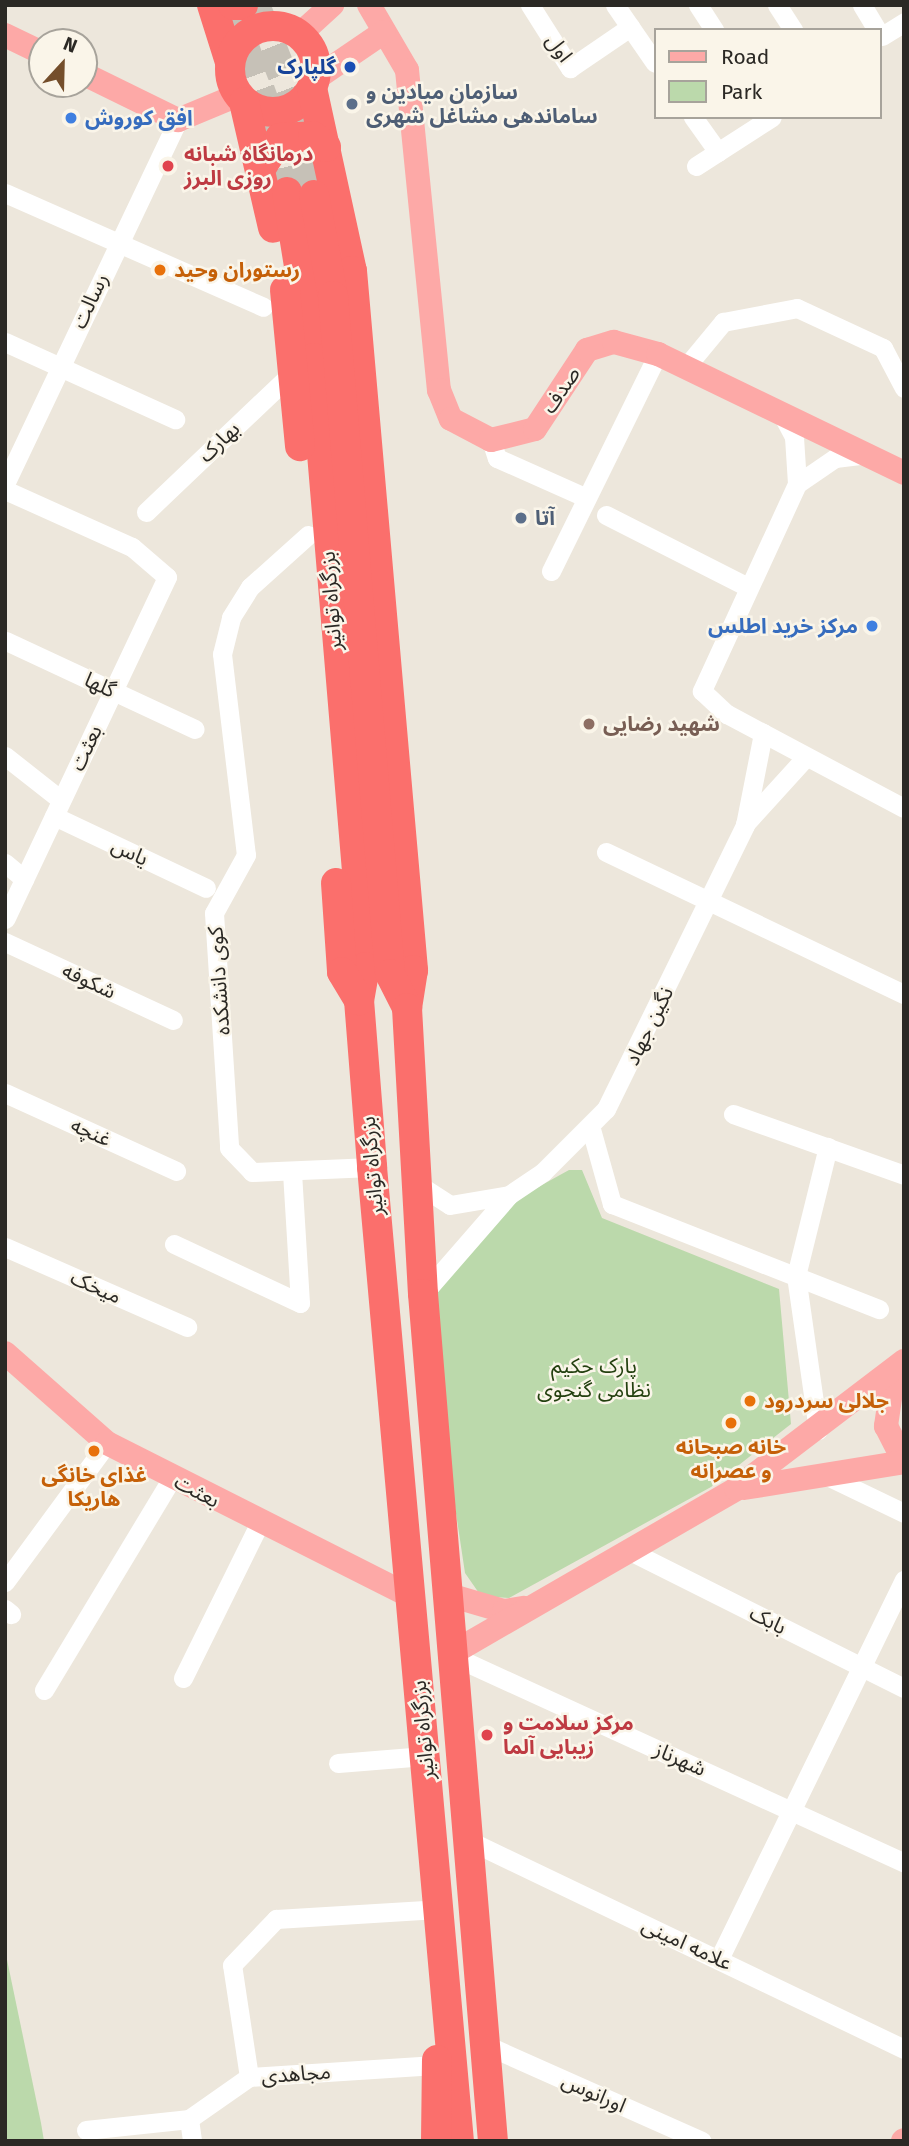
<!DOCTYPE html>
<meta charset="utf-8">
<style>
body{margin:0}
#map{position:relative;width:909px;height:2146px;overflow:hidden;background:#ede7dc;font-family:"Fira Sans","Noto Sans Arabic",sans-serif}
div>[style]{position:absolute}
.green>*{inset:0;background:#bbd9ab}
.highway-tunnel>*{height:30px;margin-top:-15px;transform-origin:0;background:repeating-linear-gradient(90deg,#c6c1b7 0 30px,transparent 0 45px)}
.minor>*{height:19px;margin:-9.5px;padding:0 9.5px;transform-origin:9.5px;border-radius:9.5px;background:#fff}
.major>*{height:24px;margin:-12px;padding:0 12px;transform-origin:12px;border-radius:12px;background:#fda9a7}
.highway>*{height:30px;margin:-15px;padding:0 15px;transform-origin:15px;border-radius:15px;background:#fb6f6c}
.highway>.ring{margin:-15px;padding:0;box-sizing:content-box;background:none;border:30px solid #fb6f6c;border-radius:50%}
.dots>*{width:19px;height:19px;translate:-50% -50%;box-sizing:border-box;border:4px solid #faf5e9;border-radius:50%}
span{translate:-50% -50%;white-space:nowrap;text-align:center;line-height:1.15;-webkit-text-stroke:5px #faf5e9;paint-order:stroke}
.street-label{font-size:21px;color:#2b2925}
.transit-label{font-size:21px;color:#164399;font-weight:700}
.right{translate:-100% -50%;text-align:right}
.service-label{font-size:21px;color:#4e5e75;font-weight:700}
.left{translate:0 -50%;text-align:left}
.shop-label{font-size:21px;color:#366cbe;font-weight:700}
.health-label{font-size:21px;color:#be3a42;font-weight:700}
.food-label{font-size:21px;color:#c56008;font-weight:700}
.education-label{font-size:21px;color:#785e54;font-weight:700}
.park-label{font-size:21px;color:#23400f}
.frame{position:absolute;inset:0;border:7px solid #2b2925;pointer-events:none}
.legend{position:absolute;left:654px;top:28px;width:228px;height:91px;box-sizing:border-box;background:#faf5e9;border:2px solid #a7a39b;margin:0;padding:9px 12px;list-style:none;font-size:21px;color:#2b2925}
.legend li{display:flex;align-items:center;gap:14px;height:35px}
.legend b{width:35px;border:2px solid #a7a39b}
.north{position:absolute;left:28px;top:28px;width:70px;height:70px;box-sizing:border-box;background:#faf5e9;border:2px solid #a7a39b;border-radius:50%;rotate:22deg;font-size:19px;font-weight:700;line-height:28px;text-align:center;color:#2b2925}
.north::after{content:'';display:block;margin:auto;width:24px;height:32px;background:#744e2b;clip-path:polygon(50% 0,100% 100%,50% 72%,0 100%)}
</style>
<div id="map">
<div class="green">
<div style="clip-path:polygon(569px 1170px,582px 1170px,602px 1218px,779px 1289px,791px 1424px,711px 1487px,509px 1598px,481px 1596px,465px 1573px,448px 1460px,436px 1292px,495px 1211px)"></div>
<div style="clip-path:polygon(5px 1950px,41px 2123px,44px 2141px,5px 2141px)"></div>
</div>
<div class="highway-tunnel">
<div style="left:229px;top:5px;width:127px;rotate:70.1deg"></div>
<div style="left:272px;top:124px;width:70px;rotate:77.6deg"></div>
<div style="left:255px;top:5px;width:114px;rotate:68.4deg"></div>
<div style="left:297px;top:111px;width:86px;rotate:78.6deg"></div>
</div>
<div class="minor">
<div style="left:530px;top:5px;width:75px;rotate:57.6deg"></div>
<div style="left:570px;top:68px;width:73px;rotate:-34.3deg"></div>
<div style="left:615px;top:5px;width:70px;rotate:55.4deg"></div>
<div style="left:698px;top:5px;width:30px;rotate:57deg"></div>
<div style="left:777px;top:5px;width:30px;rotate:57deg"></div>
<div style="left:862px;top:5px;width:29px;rotate:59deg"></div>
<div style="left:882px;top:36px;width:26px;rotate:-32deg"></div>
<div style="left:693px;top:117px;width:43px;rotate:54.5deg"></div>
<div style="left:696px;top:166px;width:90px;rotate:-32.8deg"></div>
<div style="left:5px;top:193px;width:282px;rotate:23.8deg"></div>
<div style="left:5px;top:342px;width:187px;rotate:24.4deg"></div>
<div style="left:685px;top:368px;width:60px;rotate:-50.4deg"></div>
<div style="left:723px;top:322px;width:75px;rotate:-10.7deg"></div>
<div style="left:797px;top:308px;width:95px;rotate:24.9deg"></div>
<div style="left:883px;top:348px;width:45px;rotate:62.3deg"></div>
<div style="left:783px;top:416px;width:24px;rotate:62deg"></div>
<div style="left:794px;top:437px;width:47px;rotate:86.3deg"></div>
<div style="left:797px;top:484px;width:228px;rotate:114.7deg"></div>
<div style="left:702px;top:691px;width:34px;rotate:43deg"></div>
<div style="left:727px;top:714px;width:200px;rotate:28deg"></div>
<div style="left:491px;top:440px;width:19px;rotate:72deg"></div>
<div style="left:497px;top:458px;width:98px;rotate:24deg"></div>
<div style="left:5px;top:484px;width:403px;rotate:-64.6deg"></div>
<div style="left:797px;top:484px;width:46px;rotate:-34.4deg"></div>
<div style="left:835px;top:458px;width:33px;rotate:-7deg"></div>
<div style="left:5px;top:490px;width:139px;rotate:24.2deg"></div>
<div style="left:132px;top:547px;width:46px;rotate:40.6deg"></div>
<div style="left:167px;top:577px;width:378px;rotate:115.3deg"></div>
<div style="left:146px;top:512px;width:203px;rotate:-43.6deg"></div>
<div style="left:606px;top:515px;width:159px;rotate:26.9deg"></div>
<div style="left:308px;top:535px;width:78px;rotate:138.1deg"></div>
<div style="left:250px;top:587px;width:36px;rotate:122deg"></div>
<div style="left:231px;top:618px;width:37px;rotate:104deg"></div>
<div style="left:222px;top:654px;width:202px;rotate:83.2deg"></div>
<div style="left:246px;top:855px;width:66px;rotate:118.9deg"></div>
<div style="left:214px;top:913px;width:235px;rotate:86.3deg"></div>
<div style="left:229px;top:1148px;width:33px;rotate:46deg"></div>
<div style="left:252px;top:1172px;width:120px;rotate:-2.4deg"></div>
<div style="left:551px;top:571px;width:242px;rotate:-63.8deg"></div>
<div style="left:6px;top:641px;width:208px;rotate:25deg"></div>
<div style="left:5px;top:756px;width:71px;rotate:38.2deg"></div>
<div style="left:54px;top:816px;width:168px;rotate:25.3deg"></div>
<div style="left:745px;top:824px;width:91px;rotate:-47.7deg"></div>
<div style="left:606px;top:852px;width:330px;rotate:25.5deg"></div>
<div style="left:5px;top:863px;width:25px;rotate:40deg"></div>
<div style="left:5px;top:942px;width:185px;rotate:24.9deg"></div>
<div style="left:5px;top:1093px;width:188px;rotate:24.5deg"></div>
<div style="left:733px;top:1114px;width:182px;rotate:19.6deg"></div>
<div style="left:591px;top:1129px;width:78px;rotate:74.4deg"></div>
<div style="left:612px;top:1204px;width:287px;rotate:21.5deg"></div>
<div style="left:416px;top:1183px;width:40px;rotate:32.9deg"></div>
<div style="left:450px;top:1205px;width:60px;rotate:-9.6deg"></div>
<div style="left:174px;top:1244px;width:139px;rotate:25.1deg"></div>
<div style="left:300px;top:1303px;width:131px;rotate:-93.5deg"></div>
<div style="left:5px;top:1247px;width:199px;rotate:23.7deg"></div>
<div style="left:423px;top:1294px;width:131px;rotate:-49deg"></div>
<div style="left:509px;top:1195px;width:41px;rotate:-34.1deg"></div>
<div style="left:543px;top:1172px;width:89px;rotate:-45deg"></div>
<div style="left:606px;top:1109px;width:316px;rotate:-63.9deg"></div>
<div style="left:745px;top:825px;width:94px;rotate:-78.9deg"></div>
<div style="left:818px;top:1430px;width:156px;rotate:-98.1deg"></div>
<div style="left:796px;top:1276px;width:133px;rotate:-76.1deg"></div>
<div style="left:823px;top:1474px;width:90px;rotate:25.7deg"></div>
<div style="left:632px;top:1552px;width:304px;rotate:26.6deg"></div>
<div style="left:5px;top:1582px;width:172px;rotate:-53.7deg"></div>
<div style="left:5px;top:1609px;width:8px;rotate:40deg"></div>
<div style="left:455px;top:1657px;width:494px;rotate:24.6deg"></div>
<div style="left:183px;top:1678px;width:172px;rotate:-63.7deg"></div>
<div style="left:44px;top:1690px;width:248px;rotate:-58.9deg"></div>
<div style="left:338px;top:1763px;width:87px;rotate:-4.6deg"></div>
<div style="left:470px;top:1841px;width:481px;rotate:25.6deg"></div>
<div style="left:719px;top:1959px;width:422px;rotate:-64deg"></div>
<div style="left:486px;top:2045px;width:236px;rotate:24deg"></div>
<div style="left:249px;top:2077px;width:113px;rotate:-98.6deg"></div>
<div style="left:232px;top:1965px;width:64px;rotate:-46.3deg"></div>
<div style="left:276px;top:1919px;width:162px;rotate:-3.5deg"></div>
<div style="left:189px;top:2119px;width:22px;rotate:82deg"></div>
<div style="left:86px;top:2130px;width:104px;rotate:-6.1deg"></div>
<div style="left:189px;top:2119px;width:73px;rotate:-35deg"></div>
<div style="left:249px;top:2077px;width:187px;rotate:-3.7deg"></div>
</div>
<div class="major">
<div style="left:369px;top:5px;width:75px;rotate:59.7deg"></div>
<div style="left:407px;top:70px;width:322px;rotate:84.3deg"></div>
<div style="left:439px;top:390px;width:31px;rotate:68deg"></div>
<div style="left:451px;top:419px;width:45px;rotate:27.7deg"></div>
<div style="left:491px;top:440px;width:45px;rotate:-14deg"></div>
<div style="left:535px;top:429px;width:95px;rotate:-56.6deg"></div>
<div style="left:587px;top:350px;width:28px;rotate:-17deg"></div>
<div style="left:614px;top:342px;width:46px;rotate:15.3deg"></div>
<div style="left:658px;top:354px;width:273px;rotate:25.8deg"></div>
<div style="left:5px;top:35px;width:41px;rotate:25.9deg"></div>
<div style="left:299px;top:35px;width:45px;rotate:-42.3deg"></div>
<div style="left:84px;top:74px;width:105px;rotate:26.1deg"></div>
<div style="left:178px;top:120px;width:65px;rotate:-22.6deg"></div>
<div style="left:315px;top:79px;width:83px;rotate:-34.3deg"></div>
<div style="left:5px;top:1353px;width:136px;rotate:41.4deg"></div>
<div style="left:107px;top:1443px;width:339px;rotate:26.8deg"></div>
<div style="left:894px;top:1371px;width:56px;rotate:98.3deg"></div>
<div style="left:886px;top:1426px;width:39px;rotate:63deg"></div>
<div style="left:744px;top:1488px;width:162px;rotate:-9.2deg"></div>
<div style="left:449px;top:1595px;width:57px;rotate:16.2deg"></div>
<div style="left:504px;top:1611px;width:20px;rotate:-9deg"></div>
<div style="left:454px;top:1652px;width:326px;rotate:-30deg"></div>
<div style="left:736px;top:1489px;width:211px;rotate:-37.3deg"></div>
<div style="left:903px;top:2141px;width:1px;rotate:-45deg"></div>
</div>
<div class="highway">
<div style="left:212px;top:5px;width:60px;rotate:72.5deg"></div>
<div style="left:233px;top:5px;width:10px"></div>
<div class="ring" style="left:230px;top:26px;width:56px;height:56px"></div>
<div style="left:312px;top:88px;width:187px;rotate:77.7deg"></div>
<div style="left:352px;top:271px;width:702px;rotate:85.01deg"></div>
<div style="left:413px;top:970px;width:38px;rotate:99deg"></div>
<div style="left:244px;top:102px;width:129px;rotate:77deg"></div>
<div style="left:263px;top:165px;width:32px;rotate:-58deg"></div>
<div style="left:280px;top:138px;width:33px;rotate:-3deg"></div>
<div style="left:313px;top:136px;width:17px;rotate:40deg"></div>
<div style="left:287px;top:192px;width:168px;rotate:80.8deg"></div>
<div style="left:314px;top:358px;width:611px;rotate:85.21deg"></div>
<div style="left:365px;top:967px;width:34px;rotate:100deg"></div>
<div style="left:359px;top:1000px;width:168px;rotate:85.5deg"></div>
<div style="left:372px;top:1167px;width:978px;rotate:84.9deg"></div>
<div style="left:314px;top:195px;width:103px;rotate:79.3deg"></div>
<div style="left:333px;top:296px;width:680px;rotate:85.19deg"></div>
<div style="left:390px;top:974px;width:38px;rotate:63deg"></div>
<div style="left:407px;top:1008px;width:286px;rotate:86.8deg"></div>
<div style="left:423px;top:1294px;width:850px;rotate:85.28deg"></div>
<div style="left:285px;top:290px;width:157px;rotate:84.5deg"></div>
<div style="left:336px;top:883px;width:89px;rotate:86.1deg"></div>
<div style="left:342px;top:972px;width:33px;rotate:59deg"></div>
<div style="left:436px;top:2141px;width:81px;rotate:-89.3deg"></div>
</div>
<div class="dots">
<div style="left:350px;top:67px;background:#1a4fb4"></div>
<div style="left:352px;top:104px;background:#5c6f8a"></div>
<div style="left:71px;top:118px;background:#3f7fe0"></div>
<div style="left:168px;top:166px;background:#e0444e"></div>
<div style="left:160px;top:270px;background:#e8710a"></div>
<div style="left:521px;top:518px;background:#5c6f8a"></div>
<div style="left:872px;top:626px;background:#3f7fe0"></div>
<div style="left:589px;top:724px;background:#8d6e63"></div>
<div style="left:750px;top:1401px;background:#e8710a"></div>
<div style="left:731px;top:1423px;background:#e8710a"></div>
<div style="left:94px;top:1451px;background:#e8710a"></div>
<div style="left:487px;top:1735px;background:#e0444e"></div>
</div>
<div class="street-label">
<span style="left:559px;top:48px;rotate:54deg">اول</span>
<span style="left:90px;top:301px;rotate:-65deg">رسالت</span>
<span style="left:561px;top:390px;rotate:-56deg">صدف</span>
<span style="left:219px;top:442px;rotate:-44deg">بهارک</span>
<span style="left:331px;top:601px;rotate:-94deg">بزرگراه توانیر</span>
<span style="left:100px;top:685px;rotate:25deg">گلها</span>
<span style="left:86px;top:748px;rotate:-65deg">بعثت</span>
<span style="left:130px;top:852px;rotate:25deg">یاس</span>
<span style="left:89px;top:981px;rotate:25deg">شکوفه</span>
<span style="left:219px;top:981px;rotate:-94deg">کوی دانشکده</span>
<span style="left:649px;top:1026px;rotate:-64deg">نگین جهاد</span>
<span style="left:91px;top:1132px;rotate:24deg">غنچه</span>
<span style="left:372px;top:1166px;rotate:-95deg">بزرگراه توانیر</span>
<span style="left:96px;top:1287px;rotate:24deg">میخک</span>
<span style="left:197px;top:1491px;rotate:28deg">بعثت</span>
<span style="left:768px;top:1620px;rotate:27deg">بابک</span>
<span style="left:423px;top:1730px;rotate:-95deg">بزرگراه توانیر</span>
<span style="left:680px;top:1759px;rotate:24deg">شهرناز</span>
<span style="left:687px;top:1944px;rotate:25deg">علامه امینی</span>
<span style="left:296px;top:2074px;rotate:-4deg">مجاهدی</span>
<span style="left:594px;top:2093px;rotate:24deg">اورانوس</span>
</div>
<div class="transit-label">
<span class="right" style="left:336px;top:67px">گلپارک</span>
</div>
<div class="service-label">
<span class="left" style="left:366px;top:104px">سازمان میادین و<br>ساماندهی مشاغل شهری</span>
<span class="left" style="left:535px;top:518px">آتا</span>
</div>
<div class="shop-label">
<span class="left" style="left:85px;top:118px">افق کوروش</span>
<span class="right" style="left:858px;top:626px">مرکز خرید اطلس</span>
</div>
<div class="health-label">
<span class="left" style="left:184px;top:166px">درمانگاه شبانه<br>روزی البرز</span>
<span class="left" style="left:503px;top:1735px">مرکز سلامت و<br>زیبایی آلما</span>
</div>
<div class="food-label">
<span class="left" style="left:174px;top:270px">رستوران وحید</span>
<span class="left" style="left:764px;top:1401px">جلالی سردرود</span>
<span style="left:731px;top:1459px">خانه صبحانه<br>و عصرانه</span>
<span style="left:94px;top:1487px">غذای خانگی<br>هاریکا</span>
</div>
<div class="education-label">
<span class="left" style="left:603px;top:724px">شهید رضایی</span>
</div>
<div class="park-label">
<span style="left:594px;top:1378px">پارک حکیم<br>نظامی گنجوی</span>
</div>
<div class="frame"></div>
<ul class="legend">
<li><b style="height:9px;background:#fda9a7"></b>Road</li>
<li><b style="height:19px;background:#bbd9ab"></b>Park</li>
</ul>
<div class="north">N</div>
</div>
